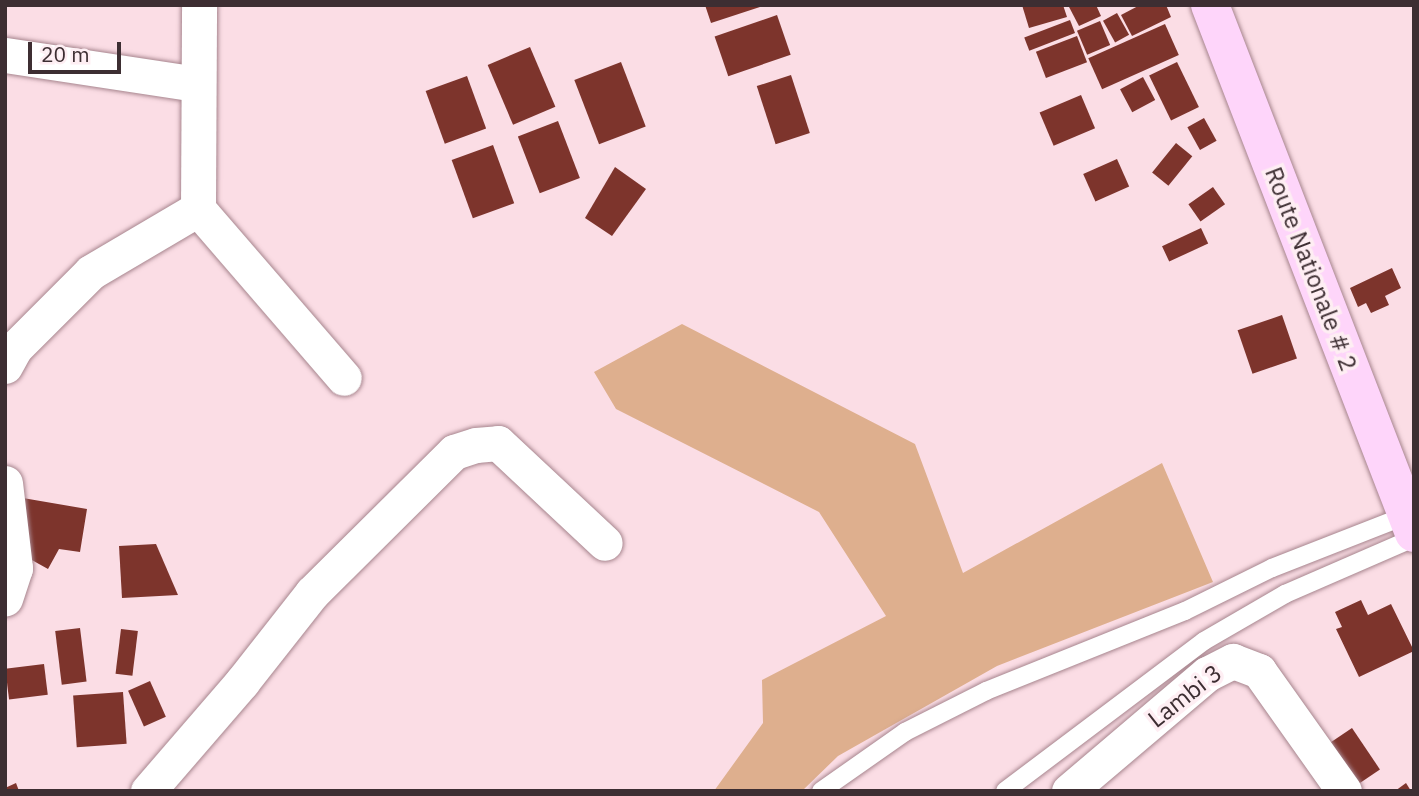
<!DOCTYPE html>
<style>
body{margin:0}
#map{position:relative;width:1419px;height:796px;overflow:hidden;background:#fbdde5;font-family:"IBM Plex Sans",sans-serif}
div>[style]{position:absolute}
.green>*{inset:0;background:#deaf8e}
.building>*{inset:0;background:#7d342c;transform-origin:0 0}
.roads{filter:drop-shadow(0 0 2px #a7858e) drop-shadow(0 0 2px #a7858e)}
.service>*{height:18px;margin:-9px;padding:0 9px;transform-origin:9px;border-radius:9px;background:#fff}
.minor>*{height:35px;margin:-17.5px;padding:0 17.5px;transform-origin:17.5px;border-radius:17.5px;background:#fff}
.primary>*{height:38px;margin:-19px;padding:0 19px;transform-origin:19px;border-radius:19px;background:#fed5fa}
span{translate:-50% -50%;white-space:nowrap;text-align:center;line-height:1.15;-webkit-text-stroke:7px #feeef3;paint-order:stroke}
.street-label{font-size:24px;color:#3d2e32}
.frame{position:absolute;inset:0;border:7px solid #3d2e32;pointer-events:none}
.scale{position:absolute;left:28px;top:42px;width:93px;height:32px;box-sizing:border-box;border:4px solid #3d2e32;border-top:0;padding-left:9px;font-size:21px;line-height:24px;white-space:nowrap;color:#3d2e32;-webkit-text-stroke:5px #feeef3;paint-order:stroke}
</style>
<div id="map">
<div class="green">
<div style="clip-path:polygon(682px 324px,915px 444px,963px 573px,1162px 463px,1213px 582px,997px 666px,838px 756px,802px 791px,714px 791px,763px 723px,762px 680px,886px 616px,819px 512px,616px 409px,594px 372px)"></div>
</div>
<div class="building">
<div style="clip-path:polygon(705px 5px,763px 5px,763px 6px,711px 23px)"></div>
<div style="clip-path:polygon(1022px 5px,1063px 5px,1067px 17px,1029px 28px)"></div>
<div style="clip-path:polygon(1068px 5px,1096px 5px,1101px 16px,1079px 26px)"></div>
<div style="clip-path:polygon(1140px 5px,1166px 5px,1171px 17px,1132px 36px,1121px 15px)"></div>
<div style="left:1117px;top:13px;width:25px;height:16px;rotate:61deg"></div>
<div style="left:777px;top:15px;width:42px;height:66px;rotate:71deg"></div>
<div style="left:1070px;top:20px;width:14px;height:49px;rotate:69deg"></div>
<div style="left:1100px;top:21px;width:26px;height:25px;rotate:67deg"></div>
<div style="left:1165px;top:24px;width:34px;height:84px;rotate:66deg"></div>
<div style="left:1077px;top:36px;width:28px;height:44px;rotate:69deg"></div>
<div style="left:530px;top:47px;width:65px;height:46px;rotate:67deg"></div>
<div style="left:621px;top:62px;width:69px;height:50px;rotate:69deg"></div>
<div style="left:1177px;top:62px;width:50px;height:31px;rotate:64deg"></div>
<div style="left:791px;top:75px;width:61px;height:36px;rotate:72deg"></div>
<div style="left:467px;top:76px;width:56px;height:44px;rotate:70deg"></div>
<div style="left:1143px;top:77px;width:26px;height:26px;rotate:62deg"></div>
<div style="left:1081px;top:95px;width:36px;height:45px;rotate:67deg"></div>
<div style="left:1204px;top:118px;width:26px;height:19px;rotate:61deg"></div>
<div style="left:558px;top:121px;width:61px;height:43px;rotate:69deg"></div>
<div style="left:1176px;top:143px;width:21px;height:38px;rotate:39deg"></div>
<div style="left:493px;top:145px;width:62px;height:44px;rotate:70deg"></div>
<div style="left:1117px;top:159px;width:30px;height:37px;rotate:66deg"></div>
<div style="clip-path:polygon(615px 167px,646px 189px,612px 236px,585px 218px)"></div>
<div style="left:1213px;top:187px;width:21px;height:30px;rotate:55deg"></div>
<div style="left:1201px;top:228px;width:17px;height:43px;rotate:65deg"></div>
<div style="clip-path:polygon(1392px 268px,1401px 288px,1385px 296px,1389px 305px,1371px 313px,1366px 303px,1358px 307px,1350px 288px)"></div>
<div style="left:1282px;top:315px;width:46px;height:47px;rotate:71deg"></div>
<div style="clip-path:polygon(17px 497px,87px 509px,80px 552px,59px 549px,48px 569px,21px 554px)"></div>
<div style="clip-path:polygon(156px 544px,178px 595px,122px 598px,119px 546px)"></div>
<div style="clip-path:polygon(1361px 600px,1368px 615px,1391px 604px,1414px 651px,1359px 677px,1336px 629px,1342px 627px,1335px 612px)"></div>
<div style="left:80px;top:628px;width:54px;height:25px;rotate:83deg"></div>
<div style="left:121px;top:629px;width:17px;height:45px;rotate:7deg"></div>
<div style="left:44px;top:664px;width:31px;height:39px;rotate:83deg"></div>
<div style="left:150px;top:681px;width:39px;height:24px;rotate:66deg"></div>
<div style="left:123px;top:692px;width:52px;height:50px;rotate:86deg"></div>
<div style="left:1352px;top:728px;width:50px;height:30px;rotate:56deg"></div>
<div style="clip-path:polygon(16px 783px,19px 791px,5px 791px,5px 788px)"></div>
<div style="clip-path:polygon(1406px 783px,1411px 791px,1395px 791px)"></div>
</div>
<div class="roads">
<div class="service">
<div style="left:821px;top:791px;width:103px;rotate:-35.1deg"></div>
<div style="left:905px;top:732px;width:91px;rotate:-26.8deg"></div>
<div style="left:986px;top:691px;width:214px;rotate:-21.9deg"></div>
<div style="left:1185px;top:611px;width:97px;rotate:-26.3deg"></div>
<div style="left:1272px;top:568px;width:145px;rotate:-21.4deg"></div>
<div style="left:1005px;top:791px;width:249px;rotate:-37deg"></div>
<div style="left:1204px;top:641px;width:94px;rotate:-30.1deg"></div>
<div style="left:1285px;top:594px;width:141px;rotate:-23.5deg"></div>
</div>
<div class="minor">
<div style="left:5px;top:55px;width:194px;rotate:8.6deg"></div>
<div style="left:198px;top:209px;width:223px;rotate:49.2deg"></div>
<div style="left:5px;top:366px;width:21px;rotate:-61deg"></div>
<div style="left:15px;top:348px;width:107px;rotate:-45deg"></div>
<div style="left:91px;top:272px;width:124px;rotate:-30.5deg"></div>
<div style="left:198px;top:209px;width:204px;rotate:-89.7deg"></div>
<div style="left:5px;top:483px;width:86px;rotate:83.3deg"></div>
<div style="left:15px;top:568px;width:32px;rotate:108deg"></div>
<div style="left:148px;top:791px;width:144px;rotate:-49.2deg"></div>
<div style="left:242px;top:682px;width:113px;rotate:-51.8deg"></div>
<div style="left:312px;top:593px;width:200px;rotate:-44.8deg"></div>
<div style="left:454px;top:452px;width:23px;rotate:-18deg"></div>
<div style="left:476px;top:445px;width:22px;rotate:-5deg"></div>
<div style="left:498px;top:443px;width:146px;rotate:43.1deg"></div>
<div style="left:1069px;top:791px;width:181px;rotate:-40.3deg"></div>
<div style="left:1207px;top:674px;width:29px;rotate:-27deg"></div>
<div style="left:1233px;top:661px;width:28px;rotate:21deg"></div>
<div style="left:1259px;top:671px;width:147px;rotate:54.7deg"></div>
</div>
<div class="primary">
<div style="left:1210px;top:5px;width:566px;rotate:68.88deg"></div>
</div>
</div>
<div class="street-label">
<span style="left:1311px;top:269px;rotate:69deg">Route Nationale # 2</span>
<span style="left:1185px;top:696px;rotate:-38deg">Lambi 3</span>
</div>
<div class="frame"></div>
<div class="scale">20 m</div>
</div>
